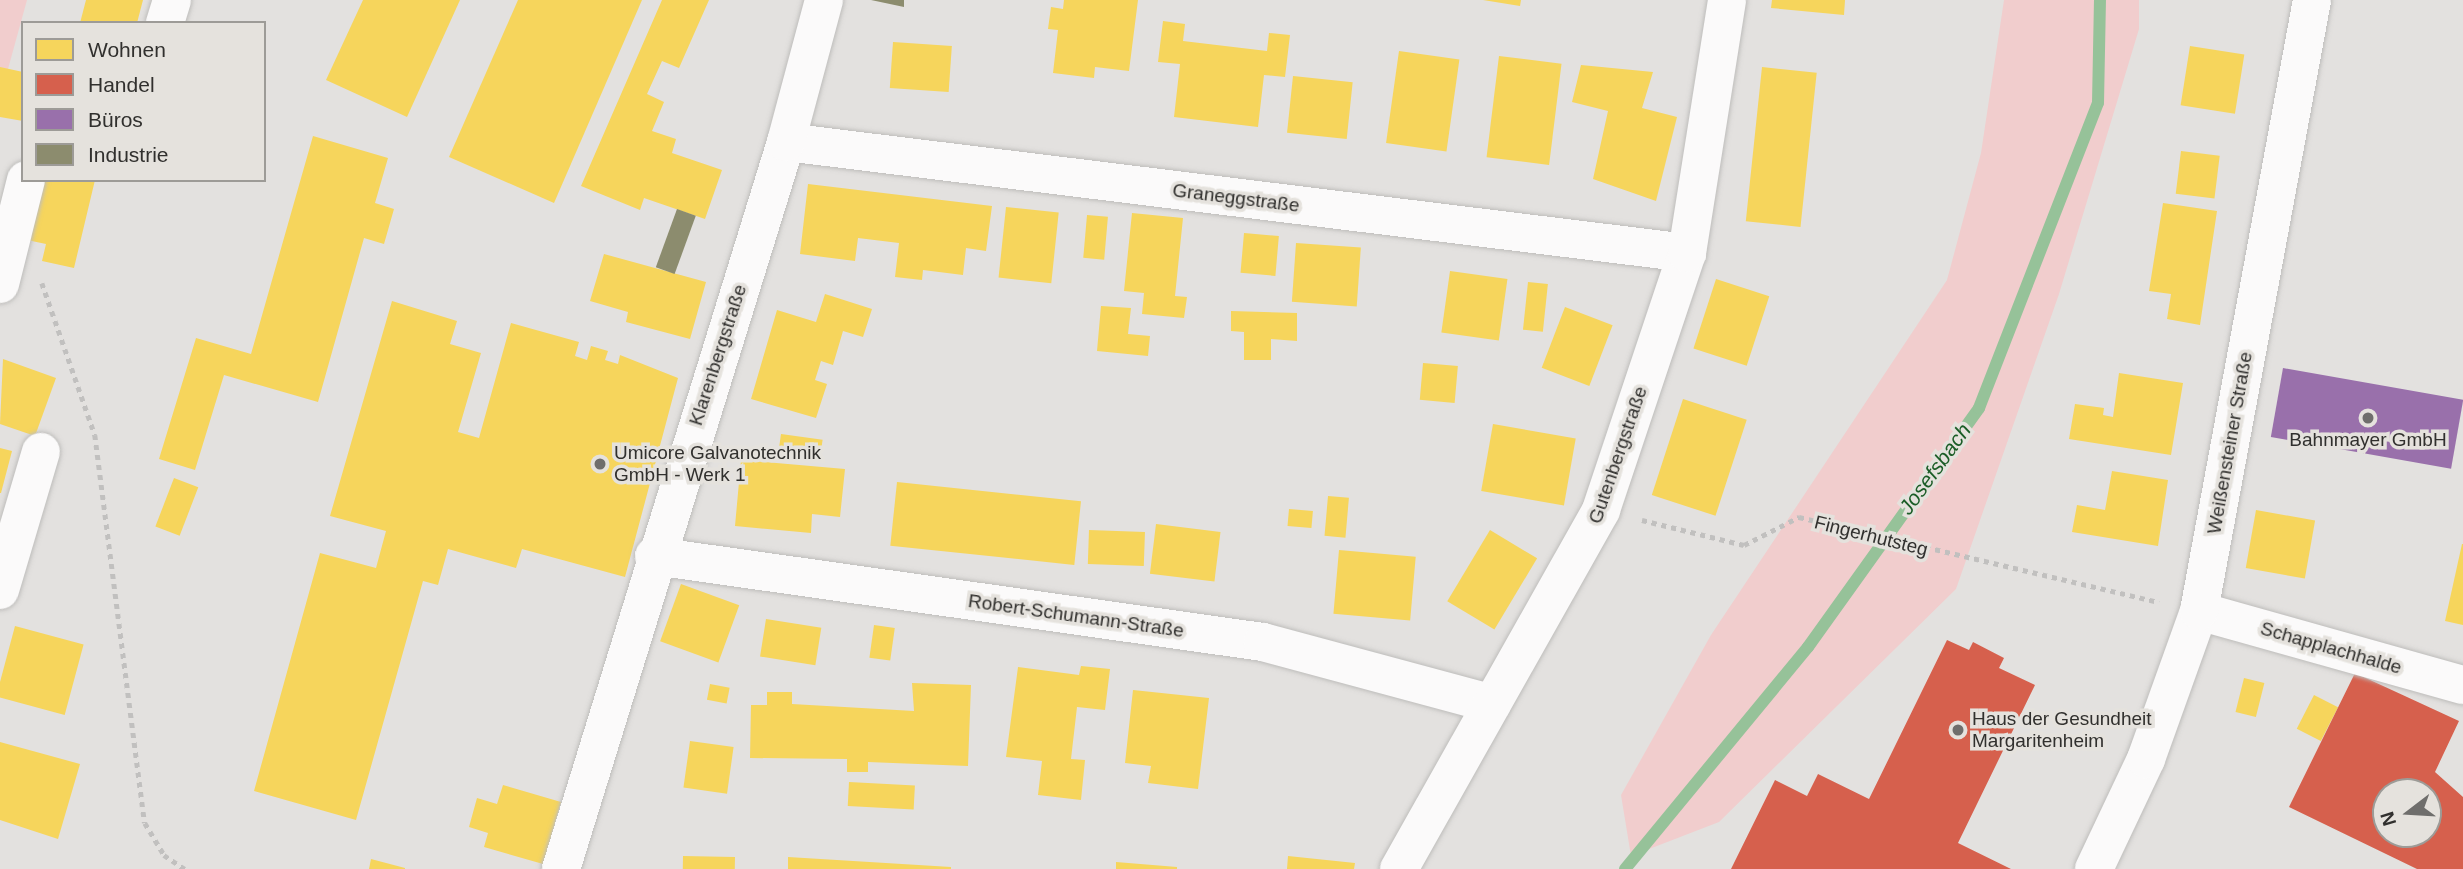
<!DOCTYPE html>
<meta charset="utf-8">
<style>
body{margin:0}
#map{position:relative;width:2463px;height:869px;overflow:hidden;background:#e3e1df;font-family:Arial,sans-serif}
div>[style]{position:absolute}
.green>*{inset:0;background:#f1cdcd}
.homes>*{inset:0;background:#f6d55c;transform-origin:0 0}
.shops>*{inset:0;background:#d6604d}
.offices>*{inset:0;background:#9970ab;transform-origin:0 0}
.industry>*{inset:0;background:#8c8c6e;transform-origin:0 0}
.stream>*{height:12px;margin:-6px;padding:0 6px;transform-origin:6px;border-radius:6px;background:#96c299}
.path>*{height:4.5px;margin-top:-2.25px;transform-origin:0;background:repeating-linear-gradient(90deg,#c1c0bf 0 5px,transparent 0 10px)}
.roads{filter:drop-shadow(0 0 2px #bebdbb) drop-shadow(0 0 2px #bebdbb)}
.minor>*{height:38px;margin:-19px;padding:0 19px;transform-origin:19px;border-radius:19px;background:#fbfafa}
.secondary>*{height:38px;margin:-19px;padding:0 19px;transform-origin:19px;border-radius:19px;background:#fbfafa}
.dots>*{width:19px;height:19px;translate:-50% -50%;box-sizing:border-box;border:4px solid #e5e2dd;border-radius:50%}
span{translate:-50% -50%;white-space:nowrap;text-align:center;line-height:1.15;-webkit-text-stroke:7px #e5e2dd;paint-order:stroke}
.street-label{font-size:19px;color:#31302e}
.poi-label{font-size:19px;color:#31302e}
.left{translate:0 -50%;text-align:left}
.water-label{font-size:21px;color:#1b5d27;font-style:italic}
.legend{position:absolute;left:21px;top:21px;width:245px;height:161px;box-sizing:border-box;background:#e5e2dd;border:2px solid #9d9b97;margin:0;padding:9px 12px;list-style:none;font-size:21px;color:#31302e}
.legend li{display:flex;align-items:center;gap:14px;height:35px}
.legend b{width:35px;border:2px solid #9d9b97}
.north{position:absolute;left:2372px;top:778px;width:70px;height:70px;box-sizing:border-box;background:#e5e2dd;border:2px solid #9d9b97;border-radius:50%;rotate:253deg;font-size:19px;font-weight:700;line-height:28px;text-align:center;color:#31302e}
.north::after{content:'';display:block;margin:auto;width:24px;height:32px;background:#6f6e6c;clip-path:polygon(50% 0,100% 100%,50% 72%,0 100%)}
</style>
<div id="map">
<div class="green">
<div style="clip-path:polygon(0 0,27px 0,0 98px)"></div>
<div style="clip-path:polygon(2004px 0,2139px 0,2139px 29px,2059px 294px,1956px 589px,1719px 822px,1631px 856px,1621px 795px,1711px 635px,1947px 280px,1981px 153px)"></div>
</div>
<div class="homes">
<div style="clip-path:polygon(86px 0,143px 0,137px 23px,80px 23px)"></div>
<div style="clip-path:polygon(363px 0,460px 0,407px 117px,326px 80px)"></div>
<div style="clip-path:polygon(518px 0,642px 0,554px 203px,449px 157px)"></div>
<div style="clip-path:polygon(662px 0,709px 0,679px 68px,662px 61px,647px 94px,664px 102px,652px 131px,676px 139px,672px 153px,722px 170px,705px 219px,644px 198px,640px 210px,581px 186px)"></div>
<div style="clip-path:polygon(1064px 0,1138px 0,1129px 71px,1095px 67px,1094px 78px,1053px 73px,1058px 30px,1048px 29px,1051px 7px,1063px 9px)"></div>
<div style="clip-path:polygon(1483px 0,1521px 0,1520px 6px)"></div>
<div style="clip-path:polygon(1772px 0,1845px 0,1844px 15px,1771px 8px)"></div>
<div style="clip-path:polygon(1163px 21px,1185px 24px,1183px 41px,1267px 51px,1269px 33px,1290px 35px,1285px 77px,1264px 75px,1258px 127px,1174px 117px,1180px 64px,1158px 62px)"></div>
<div style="left:893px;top:42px;width:59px;height:46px;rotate:4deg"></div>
<div style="left:2190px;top:46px;width:55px;height:60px;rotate:9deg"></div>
<div style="left:1399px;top:51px;width:61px;height:93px;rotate:8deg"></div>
<div style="left:1499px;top:56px;width:63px;height:102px;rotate:7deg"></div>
<div style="clip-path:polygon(1581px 65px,1653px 72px,1642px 108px,1677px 117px,1656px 201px,1593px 179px,1608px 111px,1572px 102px)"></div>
<div style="clip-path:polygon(0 67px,23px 72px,23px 121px,0 117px)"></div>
<div style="left:1762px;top:67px;width:55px;height:155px;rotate:6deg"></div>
<div style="left:1293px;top:76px;width:60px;height:57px;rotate:6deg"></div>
<div style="clip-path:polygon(313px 136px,388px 158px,375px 203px,394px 209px,384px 244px,364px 238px,318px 402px,224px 375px,195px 470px,159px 459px,196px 338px,251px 354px)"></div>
<div style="left:2181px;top:151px;width:39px;height:43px;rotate:7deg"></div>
<div style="clip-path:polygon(42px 180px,95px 180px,74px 268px,42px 261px,46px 244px,27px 240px)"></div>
<div style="clip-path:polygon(808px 184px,992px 206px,986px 251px,966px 248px,963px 275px,923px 270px,922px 280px,895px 277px,899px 243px,858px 238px,855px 261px,800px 254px)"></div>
<div style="clip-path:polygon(2163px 203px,2217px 211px,2200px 325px,2167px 319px,2171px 294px,2149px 291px)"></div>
<div style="left:1006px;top:207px;width:53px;height:71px;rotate:6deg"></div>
<div style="clip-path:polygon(1132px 213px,1183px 218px,1175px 296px,1187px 297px,1184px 318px,1142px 314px,1144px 293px,1124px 291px)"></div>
<div style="left:1087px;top:215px;width:21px;height:43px;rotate:5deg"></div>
<div style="left:1244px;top:233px;width:35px;height:40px;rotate:5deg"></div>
<div style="left:1296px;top:243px;width:65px;height:59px;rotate:4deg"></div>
<div style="clip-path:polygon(604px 254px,706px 282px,690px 339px,626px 322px,628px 312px,590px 301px)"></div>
<div style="left:1450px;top:271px;width:58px;height:62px;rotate:8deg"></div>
<div style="left:1716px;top:279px;width:56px;height:73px;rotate:18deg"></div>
<div style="left:1528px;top:282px;width:20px;height:48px;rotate:6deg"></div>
<div style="clip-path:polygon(825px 294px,872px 309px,863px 337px,843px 331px,833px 365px,821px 361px,815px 380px,827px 384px,816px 418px,751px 399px,777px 310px,816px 322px)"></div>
<div style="clip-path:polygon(392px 301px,457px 321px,450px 344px,481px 353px,458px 432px,479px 438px,511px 323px,579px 342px,575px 356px,587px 360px,591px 346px,608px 351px,605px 360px,618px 364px,620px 355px,678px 378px,625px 577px,522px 549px,516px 568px,448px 549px,438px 585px,423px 581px,356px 820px,254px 791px,320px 553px,376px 568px,386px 531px,330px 516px)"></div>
<div style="clip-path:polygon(1101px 306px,1131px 308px,1128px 334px,1150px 336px,1148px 356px,1097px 351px)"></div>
<div style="left:1565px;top:307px;width:51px;height:65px;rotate:21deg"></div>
<div style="clip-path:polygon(1231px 311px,1297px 313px,1297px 341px,1271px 339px,1271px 360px,1244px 360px,1244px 332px,1231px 331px)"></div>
<div style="clip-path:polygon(3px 359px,56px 378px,35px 436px,0 424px)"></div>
<div style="left:1423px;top:363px;width:35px;height:37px;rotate:5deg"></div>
<div style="clip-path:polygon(2119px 373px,2183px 383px,2171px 455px,2069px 439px,2075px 404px,2104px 408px,2103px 415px,2113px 417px)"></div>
<div style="left:1683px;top:399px;width:67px;height:101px;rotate:18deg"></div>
<div style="left:1493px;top:424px;width:84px;height:68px;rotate:10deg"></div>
<div style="left:781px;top:434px;width:42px;height:21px;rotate:8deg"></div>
<div style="clip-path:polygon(0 448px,12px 451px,1px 493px,0 493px)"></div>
<div style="clip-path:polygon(741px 460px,845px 469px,840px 517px,812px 514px,811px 533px,735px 526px)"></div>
<div style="clip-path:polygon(2112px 471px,2168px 480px,2158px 546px,2072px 532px,2077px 505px,2105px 510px)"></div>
<div style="left:174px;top:478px;width:26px;height:52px;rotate:21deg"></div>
<div style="left:897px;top:482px;width:185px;height:64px;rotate:6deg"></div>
<div style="left:1328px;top:496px;width:21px;height:40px;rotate:5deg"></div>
<div style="left:1289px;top:509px;width:24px;height:17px;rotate:5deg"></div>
<div style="left:2256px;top:510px;width:60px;height:59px;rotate:10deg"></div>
<div style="left:1156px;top:524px;width:65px;height:50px;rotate:7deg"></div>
<div style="left:1089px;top:530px;width:56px;height:34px;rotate:2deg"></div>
<div style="left:1490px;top:530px;width:55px;height:83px;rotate:31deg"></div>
<div style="clip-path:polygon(2462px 544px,2463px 544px,2463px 625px,2445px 621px)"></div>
<div style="left:1339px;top:550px;width:77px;height:64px;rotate:5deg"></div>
<div style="left:681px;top:584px;width:62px;height:61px;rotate:20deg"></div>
<div style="left:766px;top:619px;width:56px;height:38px;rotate:9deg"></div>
<div style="left:874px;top:625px;width:21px;height:33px;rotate:8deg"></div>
<div style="left:15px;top:626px;width:71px;height:73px;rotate:15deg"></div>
<div style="clip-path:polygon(1081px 666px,1110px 669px,1105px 710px,1077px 707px,1071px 759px,1085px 760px,1081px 800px,1038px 795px,1042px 761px,1006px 757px,1018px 667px,1079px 675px)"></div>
<div style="left:2244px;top:678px;width:21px;height:35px;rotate:14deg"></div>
<div style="clip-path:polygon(912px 683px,971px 685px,968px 766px,868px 762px,868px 772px,847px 772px,847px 759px,750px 758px,751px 705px,767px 705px,767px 692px,792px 692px,792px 704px,914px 711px)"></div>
<div style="left:710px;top:684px;width:20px;height:16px;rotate:11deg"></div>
<div style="clip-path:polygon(1133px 690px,1209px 698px,1198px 789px,1148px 783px,1151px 766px,1125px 763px)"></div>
<div style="left:2314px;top:695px;width:27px;height:38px;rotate:27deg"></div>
<div style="left:690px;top:741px;width:44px;height:47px;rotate:8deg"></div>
<div style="clip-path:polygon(0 742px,80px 764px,58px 839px,0 820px)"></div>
<div style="left:849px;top:782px;width:66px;height:24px;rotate:3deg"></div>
<div style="clip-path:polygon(503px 785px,561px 802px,543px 864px,484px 847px,488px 833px,469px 827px,477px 798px,497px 804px)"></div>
<div style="left:683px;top:856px;width:52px;height:13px;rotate:1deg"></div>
<div style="clip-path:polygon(1288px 856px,1355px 863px,1354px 869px,1287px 869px)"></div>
<div style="clip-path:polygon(788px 857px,951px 867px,951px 869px,788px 869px)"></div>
<div style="clip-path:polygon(371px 859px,405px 868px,405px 869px,369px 869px)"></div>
<div style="clip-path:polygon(1116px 862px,1177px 867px,1177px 869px,1116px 869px)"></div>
</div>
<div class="shops">
<div style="clip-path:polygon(1947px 640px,1969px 650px,1973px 642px,2004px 658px,1999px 668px,2035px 685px,1958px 843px,2011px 869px,1731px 869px,1775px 780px,1807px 796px,1818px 774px,1869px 799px)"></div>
<div style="clip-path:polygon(evenodd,2355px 673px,2459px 721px,2435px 772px,2463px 797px,2463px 869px,2417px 869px,2289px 807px,2355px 673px,2386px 792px,2428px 792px,2428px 834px,2386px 834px,2386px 792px)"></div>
</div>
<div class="offices">
<div style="left:2283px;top:368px;width:183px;height:70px;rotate:10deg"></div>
</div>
<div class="industry">
<div style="clip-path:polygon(871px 0,904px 0,904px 7px)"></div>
<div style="left:677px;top:209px;width:20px;height:62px;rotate:20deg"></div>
</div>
<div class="stream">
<div style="left:1625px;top:869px;width:288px;rotate:-50.5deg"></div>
<div style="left:1808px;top:647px;width:294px;rotate:-54.4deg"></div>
<div style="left:1979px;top:408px;width:327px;rotate:-68.7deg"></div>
<div style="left:2098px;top:103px;width:103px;rotate:-88.9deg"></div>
</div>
<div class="path">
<div style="left:42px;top:283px;width:161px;rotate:70.8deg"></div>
<div style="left:95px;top:435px;width:391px;rotate:82.7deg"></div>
<div style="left:145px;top:823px;width:37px;rotate:59deg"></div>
<div style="left:164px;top:855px;width:25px;rotate:34deg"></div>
<div style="left:1642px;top:520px;width:105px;rotate:13.8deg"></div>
<div style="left:1744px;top:545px;width:62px;rotate:-27deg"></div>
<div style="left:1799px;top:517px;width:370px;rotate:13.3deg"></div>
</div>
<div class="roads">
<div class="minor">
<div style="left:165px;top:23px;width:24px;rotate:-73deg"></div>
<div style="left:786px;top:142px;width:908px;rotate:7.02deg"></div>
<div style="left:0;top:284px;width:107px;rotate:-76deg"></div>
<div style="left:654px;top:556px;width:615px;rotate:8.04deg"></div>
<div style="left:1263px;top:642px;width:237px;rotate:15.1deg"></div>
<div style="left:0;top:590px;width:144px;rotate:-73.5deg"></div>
<div style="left:2199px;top:611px;width:274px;rotate:15.7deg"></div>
<div style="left:561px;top:869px;width:761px;rotate:-72.8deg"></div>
<div style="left:786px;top:142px;width:147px;rotate:-75deg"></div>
<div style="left:1399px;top:869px;width:412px;rotate:-60.6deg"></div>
<div style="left:1601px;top:510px;width:271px;rotate:-71.5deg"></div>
<div style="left:1687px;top:253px;width:256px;rotate:-81deg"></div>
</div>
<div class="secondary">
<div style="left:2094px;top:869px;width:122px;rotate:-64.7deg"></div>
<div style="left:2146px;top:759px;width:157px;rotate:-70.3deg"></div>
<div style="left:2199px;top:611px;width:621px;rotate:-79.52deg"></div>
</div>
</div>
<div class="dots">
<div style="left:2368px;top:418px;background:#6f6e6c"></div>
<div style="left:600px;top:464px;background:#6f6e6c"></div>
<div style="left:1958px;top:730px;background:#6f6e6c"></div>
</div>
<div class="street-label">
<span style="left:1236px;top:198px;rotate:7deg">Graneggstraße</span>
<span style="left:718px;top:355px;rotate:-72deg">Klarenbergstraße</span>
<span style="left:2230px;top:443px;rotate:-80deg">Weißensteiner Straße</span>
<span style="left:1618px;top:455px;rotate:-71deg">Gutenbergstraße</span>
<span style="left:1871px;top:536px;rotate:14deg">Fingerhutsteg</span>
<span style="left:1076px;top:616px;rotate:8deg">Robert-Schumann-Straße</span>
<span style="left:2331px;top:648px;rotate:16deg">Schapplachhalde</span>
</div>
<div class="poi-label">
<span style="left:2368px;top:440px">Bahnmayer GmbH</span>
<span class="left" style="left:614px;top:464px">Umicore Galvanotechnik<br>GmbH - Werk 1</span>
<span class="left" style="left:1972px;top:730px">Haus der Gesundheit<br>Margaritenheim</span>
</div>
<div class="water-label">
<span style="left:1935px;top:469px;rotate:-54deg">Josefsbach</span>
</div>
<ul class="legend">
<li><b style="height:19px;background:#f6d55c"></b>Wohnen</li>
<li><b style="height:19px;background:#d6604d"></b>Handel</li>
<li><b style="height:19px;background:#9970ab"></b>Büros</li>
<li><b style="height:19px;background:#8c8c6e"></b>Industrie</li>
</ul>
<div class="north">N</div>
</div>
